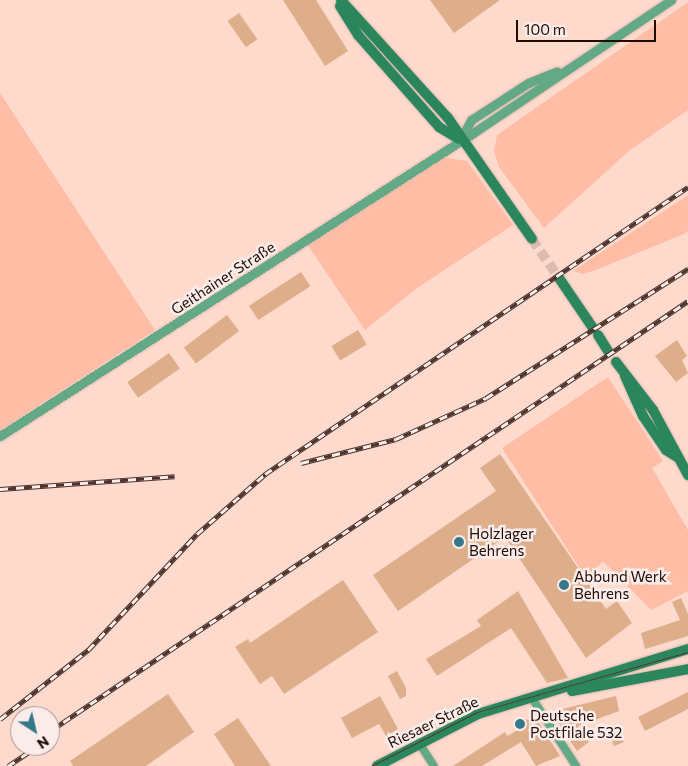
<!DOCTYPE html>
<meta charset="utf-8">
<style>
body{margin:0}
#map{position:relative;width:688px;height:766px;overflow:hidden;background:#fedacd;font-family:Commissioner,sans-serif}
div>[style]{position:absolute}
.green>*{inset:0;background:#ffbda6}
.building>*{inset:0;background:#ddae89;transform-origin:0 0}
.secondary-tunnel>*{height:10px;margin-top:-5px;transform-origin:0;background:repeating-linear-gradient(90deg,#ddbbaf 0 10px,transparent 0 15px)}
.roads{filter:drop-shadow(0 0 1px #dab9ad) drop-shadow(0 0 1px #dab9ad)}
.minor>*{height:8px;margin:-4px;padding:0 4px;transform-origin:4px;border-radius:4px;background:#64a985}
.tertiary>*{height:9px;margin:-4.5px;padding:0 4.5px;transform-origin:4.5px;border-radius:4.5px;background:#64a985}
.secondary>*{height:10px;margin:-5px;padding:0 5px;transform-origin:5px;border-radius:5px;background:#2c865d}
.tram>*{height:1px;margin:-0.5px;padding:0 0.5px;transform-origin:0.5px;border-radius:0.5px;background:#4c352e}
.rail>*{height:4.5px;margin-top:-2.25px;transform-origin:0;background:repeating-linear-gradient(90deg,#faede9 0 8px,#4c352e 0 16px);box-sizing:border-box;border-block:1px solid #4c352e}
.dots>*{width:14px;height:14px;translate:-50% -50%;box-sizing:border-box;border:2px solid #faede9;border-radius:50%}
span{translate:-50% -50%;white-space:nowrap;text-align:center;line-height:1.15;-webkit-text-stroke:5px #faede9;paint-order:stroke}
.street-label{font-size:15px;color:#200c06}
.poi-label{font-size:15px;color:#200c06}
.left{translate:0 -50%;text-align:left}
.north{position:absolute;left:10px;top:706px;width:50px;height:50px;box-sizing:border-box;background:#faede9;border:1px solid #a3938e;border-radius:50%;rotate:145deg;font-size:14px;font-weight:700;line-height:20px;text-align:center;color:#200c06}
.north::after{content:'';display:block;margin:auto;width:18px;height:22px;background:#36778a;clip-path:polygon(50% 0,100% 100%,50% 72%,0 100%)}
.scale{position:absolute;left:516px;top:20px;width:140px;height:22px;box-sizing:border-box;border:2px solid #200c06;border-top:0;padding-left:6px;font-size:15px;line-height:18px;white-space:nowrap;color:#200c06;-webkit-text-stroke:4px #faede9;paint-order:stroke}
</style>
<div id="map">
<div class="green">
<div style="clip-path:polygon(688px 2px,688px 110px,629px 151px,544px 228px,499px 167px,494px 151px,497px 135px)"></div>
<div style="clip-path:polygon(0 93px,155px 330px,0 430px)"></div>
<div style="clip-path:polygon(441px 157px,467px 161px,513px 225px,417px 288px,365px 330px,307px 244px)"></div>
<div style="clip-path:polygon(688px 195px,688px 231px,684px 234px,596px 270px,583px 274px,573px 271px)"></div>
<div style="clip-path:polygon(608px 377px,663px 461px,652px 468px,688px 530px,688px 591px,651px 610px,603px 561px,586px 578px,502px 448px)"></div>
</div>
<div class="building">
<div style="clip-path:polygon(283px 0,316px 0,348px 51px,325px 66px)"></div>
<div style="clip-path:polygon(430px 0,500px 0,454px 33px)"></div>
<div style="left:239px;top:13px;width:32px;height:14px;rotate:55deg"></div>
<div style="left:301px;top:272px;width:17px;height:62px;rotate:57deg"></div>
<div style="left:227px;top:315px;width:20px;height:54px;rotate:53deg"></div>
<div style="left:358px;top:330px;width:17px;height:31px;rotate:59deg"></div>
<div style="clip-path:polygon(677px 340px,687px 356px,682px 360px,688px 373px,676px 382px,655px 356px)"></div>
<div style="left:169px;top:353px;width:19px;height:51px;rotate:55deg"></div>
<div style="clip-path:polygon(500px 454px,606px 609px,617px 601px,632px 623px,586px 658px,505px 537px,398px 611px,373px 575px,496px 491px,480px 468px)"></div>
<div style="clip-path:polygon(343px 580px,378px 632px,284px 694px,272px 676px,260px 684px,235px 647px,248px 639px,250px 643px)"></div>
<div style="clip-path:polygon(518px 591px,568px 678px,547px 683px,511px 628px,437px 676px,426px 659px,481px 626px,477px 620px)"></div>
<div style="clip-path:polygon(681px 598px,688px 614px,688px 636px,645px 649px,641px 633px,680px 620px,672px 602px)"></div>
<div style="clip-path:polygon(397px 671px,406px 688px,406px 696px,400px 699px,388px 676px)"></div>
<div style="clip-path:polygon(688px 692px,688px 709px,645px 731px,638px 717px)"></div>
<div style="clip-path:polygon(168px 694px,194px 732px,146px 766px,73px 766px,70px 761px)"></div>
<div style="clip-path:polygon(380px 696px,398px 729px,386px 736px,379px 724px,352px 738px,341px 718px)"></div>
<div style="clip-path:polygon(616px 696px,619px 711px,578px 726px,589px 742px,577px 751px,550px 712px)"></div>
<div style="clip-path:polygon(238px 718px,271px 766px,235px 766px,214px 734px)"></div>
<div style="clip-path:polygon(525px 719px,539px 723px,560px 756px,536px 766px,521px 742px,482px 766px,453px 766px,505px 732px,507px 736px,520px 729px,515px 722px)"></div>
<div style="clip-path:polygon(622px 730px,624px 742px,614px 746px,609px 734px)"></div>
</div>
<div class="secondary-tunnel">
<div style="left:532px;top:239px;width:47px;rotate:55.3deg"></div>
</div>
<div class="roads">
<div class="minor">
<div style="left:532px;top:698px;width:81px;rotate:57.1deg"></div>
<div style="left:419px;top:743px;width:27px;rotate:57deg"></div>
</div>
<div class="tertiary">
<div style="left:460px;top:140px;width:23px;rotate:-61deg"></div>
<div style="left:471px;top:120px;width:68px;rotate:-33deg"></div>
<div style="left:528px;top:83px;width:31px;rotate:-22deg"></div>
<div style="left:0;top:436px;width:562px;rotate:-32.64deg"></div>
<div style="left:473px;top:133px;width:239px;rotate:-33.9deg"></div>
</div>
<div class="secondary">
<div style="left:341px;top:0;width:159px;rotate:47.8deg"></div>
<div style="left:448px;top:118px;width:147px;rotate:55.2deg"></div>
<div style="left:340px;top:6px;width:34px;rotate:58deg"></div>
<div style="left:358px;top:35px;width:123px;rotate:48.6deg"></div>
<div style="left:439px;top:127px;width:23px;rotate:31deg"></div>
<div style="left:559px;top:278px;width:60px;rotate:55.8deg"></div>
<div style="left:598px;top:335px;width:19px;rotate:58deg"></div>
<div style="left:616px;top:362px;width:61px;rotate:52.4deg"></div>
<div style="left:653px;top:410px;width:74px;rotate:61.7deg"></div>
<div style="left:625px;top:376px;width:44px;rotate:65.8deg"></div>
<div style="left:643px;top:416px;width:41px;rotate:55.9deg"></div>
<div style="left:666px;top:450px;width:13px;rotate:32deg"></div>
<div style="left:572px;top:691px;width:118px;rotate:-10.7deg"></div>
<div style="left:377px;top:766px;width:114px;rotate:-27.2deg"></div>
<div style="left:478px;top:714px;width:220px;rotate:-17.2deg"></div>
</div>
</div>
<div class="tram">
<div style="left:371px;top:766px;width:119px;rotate:-27deg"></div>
<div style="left:477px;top:712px;width:219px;rotate:-15.9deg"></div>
</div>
<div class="rail">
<div style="left:301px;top:463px;width:98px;rotate:-14.2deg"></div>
<div style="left:396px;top:439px;width:99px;rotate:-24.5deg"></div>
<div style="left:486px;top:398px;width:240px;rotate:-32.6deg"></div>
<div style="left:0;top:489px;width:175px;rotate:-4.2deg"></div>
<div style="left:0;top:719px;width:112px;rotate:-38.1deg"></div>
<div style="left:88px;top:650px;width:159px;rotate:-46.8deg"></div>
<div style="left:197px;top:534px;width:91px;rotate:-41.4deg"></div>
<div style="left:265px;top:474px;width:511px;rotate:-34.16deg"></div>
<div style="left:50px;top:731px;width:769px;rotate:-33.98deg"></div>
<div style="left:8px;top:766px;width:36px;rotate:-34deg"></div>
</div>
<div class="dots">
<div style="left:459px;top:542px;background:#36778a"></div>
<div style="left:564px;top:585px;background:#36778a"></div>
<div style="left:520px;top:724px;background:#36778a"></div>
</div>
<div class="street-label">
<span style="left:223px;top:278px;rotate:-33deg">Geithainer Straße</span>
<span style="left:433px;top:722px;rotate:-26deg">Riesaer Straße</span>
</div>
<div class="poi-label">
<span class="left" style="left:469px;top:542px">Holzlager<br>Behrens</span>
<span class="left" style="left:574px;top:585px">Abbund Werk<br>Behrens</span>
<span class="left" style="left:530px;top:724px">Deutsche<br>Postfilale 532</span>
</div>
<div class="north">N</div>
<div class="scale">100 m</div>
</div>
